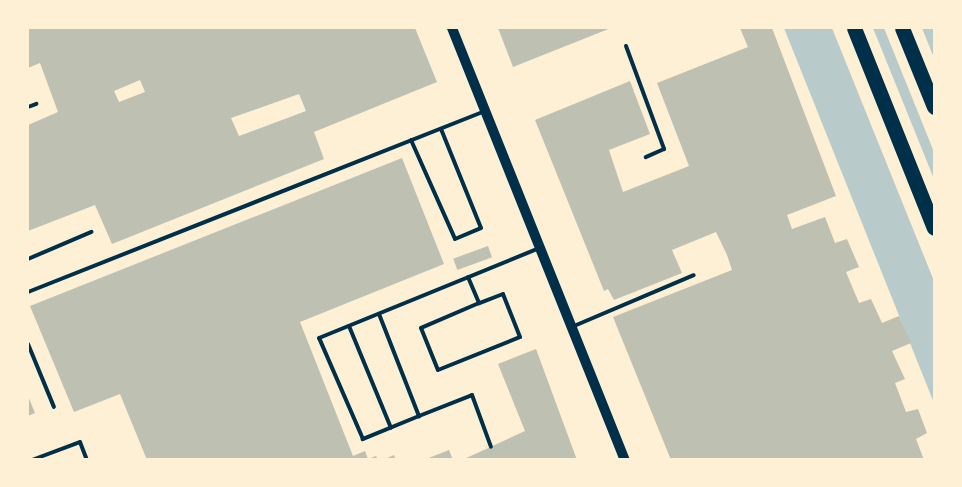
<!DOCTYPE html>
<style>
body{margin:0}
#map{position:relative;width:962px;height:487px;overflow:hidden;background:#fdf0d5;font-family:Arial,sans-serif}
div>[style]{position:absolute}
.green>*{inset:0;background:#b9caca}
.building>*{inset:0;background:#bec0b2;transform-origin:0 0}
.service>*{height:4px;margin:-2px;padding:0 2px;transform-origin:2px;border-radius:2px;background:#003049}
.secondary>*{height:10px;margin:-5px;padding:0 5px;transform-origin:5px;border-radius:5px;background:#003049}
.motorway>*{height:15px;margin:-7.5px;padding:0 7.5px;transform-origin:7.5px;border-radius:7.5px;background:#003049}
span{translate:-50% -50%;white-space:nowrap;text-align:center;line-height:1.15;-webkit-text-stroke:4px #fdf0d5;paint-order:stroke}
.frame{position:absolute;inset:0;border:29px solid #fdf0d5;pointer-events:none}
</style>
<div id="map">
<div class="green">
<div style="clip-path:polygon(784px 28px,832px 28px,934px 281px,934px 403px)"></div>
<div style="clip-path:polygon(873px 28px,884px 28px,934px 152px,934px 179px)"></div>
<div style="clip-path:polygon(922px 28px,934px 28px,934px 58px)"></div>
</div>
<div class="building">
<div style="clip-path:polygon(evenodd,28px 28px,415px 28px,437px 82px,314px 132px,324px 159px,112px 244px,95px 205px,28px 231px,28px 125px,58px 112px,40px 63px,28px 68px,28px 28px,140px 80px,145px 92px,119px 102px,114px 91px,140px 80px,28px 28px,299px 94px,306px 111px,239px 136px,231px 118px,299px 94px)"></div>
<div style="clip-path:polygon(498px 28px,611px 28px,513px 67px)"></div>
<div style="clip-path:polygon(740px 28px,772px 28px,836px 196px,787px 215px,792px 229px,825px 217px,835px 243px,847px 239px,859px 267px,846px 272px,859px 303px,871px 299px,882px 323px,899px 316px,911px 343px,892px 351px,905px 379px,895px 383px,906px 412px,918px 409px,927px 433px,916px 439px,924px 460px,671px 460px,613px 317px,732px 270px,727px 255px,716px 232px,672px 250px,682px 273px,614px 300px,608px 289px,604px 291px,535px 120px,630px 81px,650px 134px,609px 150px,623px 192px,689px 166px,657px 83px,748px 47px)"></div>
<div style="clip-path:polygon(402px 158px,444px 264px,300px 322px,353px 456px,365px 451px,368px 459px,376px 456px,378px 460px,147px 460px,120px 394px,74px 412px,30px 306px)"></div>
<div style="left:488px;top:246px;width:12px;height:37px;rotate:70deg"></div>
<div style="clip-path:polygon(536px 349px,577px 460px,462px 460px,525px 431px,498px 364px)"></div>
<div style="clip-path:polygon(28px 396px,35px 413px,28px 416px)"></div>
<div style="clip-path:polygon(449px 450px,453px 460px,426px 460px,426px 459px)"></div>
<div style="clip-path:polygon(394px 455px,396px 460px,383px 460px)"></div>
</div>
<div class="service">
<div style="left:626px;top:46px;width:110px;rotate:69.7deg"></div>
<div style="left:664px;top:149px;width:20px;rotate:156deg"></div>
<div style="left:28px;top:107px;width:9px;rotate:-21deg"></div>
<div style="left:411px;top:140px;width:108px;rotate:66deg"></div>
<div style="left:455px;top:239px;width:28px;rotate:-23deg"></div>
<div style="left:481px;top:228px;width:107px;rotate:-112deg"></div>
<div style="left:28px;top:259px;width:69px;rotate:-23.2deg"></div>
<div style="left:468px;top:277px;width:28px;rotate:67deg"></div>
<div style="left:479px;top:303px;width:63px;rotate:156.7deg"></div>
<div style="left:421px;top:328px;width:45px;rotate:68deg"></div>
<div style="left:438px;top:370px;width:88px;rotate:-21.9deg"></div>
<div style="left:520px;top:337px;width:46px;rotate:-111.6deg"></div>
<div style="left:503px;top:294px;width:26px;rotate:159deg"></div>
<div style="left:28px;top:292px;width:491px;rotate:-21.6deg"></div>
<div style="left:379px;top:314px;width:110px;rotate:68.6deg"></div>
<div style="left:419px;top:416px;width:61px;rotate:157.7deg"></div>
<div style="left:363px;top:439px;width:110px;rotate:-113.5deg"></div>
<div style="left:319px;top:338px;width:239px;rotate:-22.2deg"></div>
<div style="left:349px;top:326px;width:110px;rotate:67.6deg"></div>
<div style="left:574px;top:326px;width:130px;rotate:-23deg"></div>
<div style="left:28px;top:344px;width:68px;rotate:67.6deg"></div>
<div style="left:419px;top:416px;width:57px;rotate:-21.6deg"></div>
<div style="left:472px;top:395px;width:55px;rotate:69.9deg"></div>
<div style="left:32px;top:460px;width:51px;rotate:-20.6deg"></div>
<div style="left:80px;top:442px;width:19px;rotate:69deg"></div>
</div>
<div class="secondary">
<div style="left:452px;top:28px;width:465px;rotate:68.2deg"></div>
</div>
<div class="motorway">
<div style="left:854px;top:28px;width:215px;rotate:68.2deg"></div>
<div style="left:902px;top:28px;width:85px;rotate:67.9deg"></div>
</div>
<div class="frame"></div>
</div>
